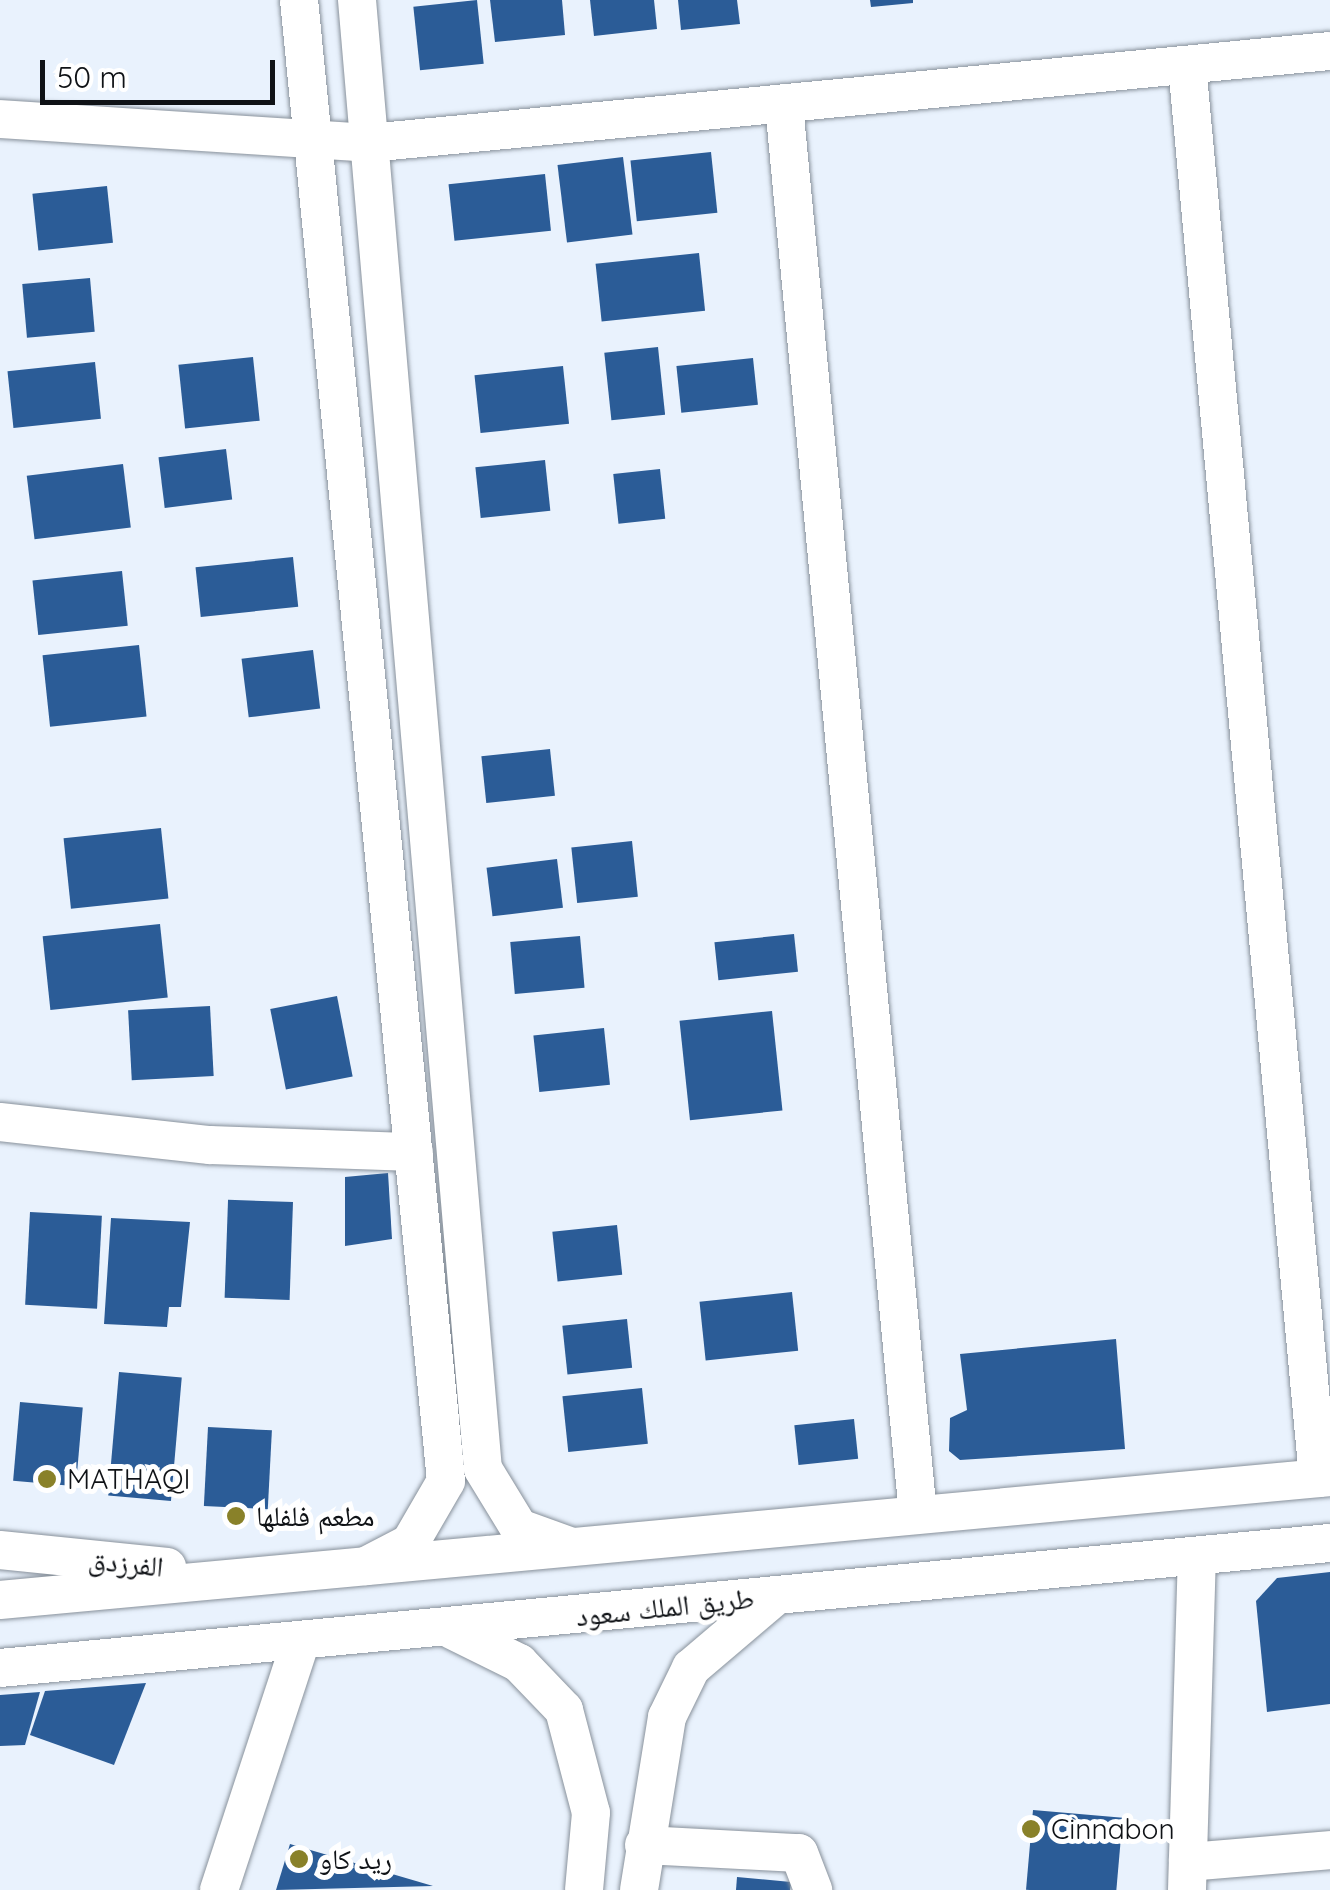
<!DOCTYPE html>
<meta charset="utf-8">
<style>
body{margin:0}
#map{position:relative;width:1330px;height:1890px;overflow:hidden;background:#e9f2fd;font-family:Quicksand,"Noto Naskh Arabic",sans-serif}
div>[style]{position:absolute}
.building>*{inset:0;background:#2b5c97;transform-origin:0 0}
.roads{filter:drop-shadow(0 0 2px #88919b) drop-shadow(0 0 2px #88919b)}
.minor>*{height:38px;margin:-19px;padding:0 19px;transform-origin:19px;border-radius:19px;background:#fff}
.dots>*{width:28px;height:28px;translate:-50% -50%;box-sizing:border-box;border:5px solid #fff;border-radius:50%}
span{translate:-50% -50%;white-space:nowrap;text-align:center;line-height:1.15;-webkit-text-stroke:10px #fff;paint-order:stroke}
.poi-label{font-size:28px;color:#0f1216}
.left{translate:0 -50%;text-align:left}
.street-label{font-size:28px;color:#0f1216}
.scale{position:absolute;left:40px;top:60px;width:235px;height:45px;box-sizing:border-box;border:5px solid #0f1216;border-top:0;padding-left:12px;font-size:30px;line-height:35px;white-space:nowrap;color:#0f1216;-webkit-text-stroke:8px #fff;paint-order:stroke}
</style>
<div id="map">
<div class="building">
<div style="left:477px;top:0;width:64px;height:64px;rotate:84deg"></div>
<div style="clip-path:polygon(490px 0,562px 0,565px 35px,495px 42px)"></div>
<div style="clip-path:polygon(590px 0,654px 0,657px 29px,594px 36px)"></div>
<div style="clip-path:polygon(678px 0,737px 0,740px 24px,681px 30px)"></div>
<div style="clip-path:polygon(870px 0,913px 0,913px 3px,871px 7px)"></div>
<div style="left:711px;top:152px;width:61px;height:81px;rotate:84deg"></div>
<div style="left:623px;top:157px;width:78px;height:66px;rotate:83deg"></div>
<div style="left:545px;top:174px;width:57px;height:97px;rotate:84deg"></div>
<div style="left:107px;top:186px;width:57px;height:75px;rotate:84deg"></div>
<div style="left:699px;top:253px;width:58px;height:104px;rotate:84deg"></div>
<div style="left:90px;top:278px;width:54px;height:68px;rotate:85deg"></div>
<div style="left:658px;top:347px;width:68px;height:54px;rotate:84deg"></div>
<div style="left:253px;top:357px;width:64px;height:75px;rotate:84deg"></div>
<div style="left:753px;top:358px;width:47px;height:77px;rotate:84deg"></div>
<div style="left:95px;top:362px;width:57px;height:88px;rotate:84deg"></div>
<div style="left:563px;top:366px;width:58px;height:89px;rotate:84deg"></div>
<div style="left:226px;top:449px;width:51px;height:68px;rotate:83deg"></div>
<div style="left:545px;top:460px;width:51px;height:70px;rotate:84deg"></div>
<div style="left:123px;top:464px;width:64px;height:97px;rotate:83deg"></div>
<div style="left:660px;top:469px;width:50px;height:47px;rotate:84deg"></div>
<div style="left:293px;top:557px;width:50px;height:98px;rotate:84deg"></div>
<div style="left:122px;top:571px;width:55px;height:90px;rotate:84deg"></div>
<div style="left:139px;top:645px;width:72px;height:97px;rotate:84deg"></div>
<div style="left:313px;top:650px;width:59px;height:72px;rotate:83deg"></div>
<div style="left:550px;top:749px;width:47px;height:69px;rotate:84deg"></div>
<div style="left:161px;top:828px;width:71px;height:98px;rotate:84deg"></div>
<div style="left:632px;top:841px;width:56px;height:61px;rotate:84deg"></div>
<div style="left:557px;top:859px;width:49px;height:71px;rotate:83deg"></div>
<div style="left:160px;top:924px;width:74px;height:118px;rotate:84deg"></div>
<div style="left:794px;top:934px;width:38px;height:80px;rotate:84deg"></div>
<div style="left:580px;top:936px;width:52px;height:70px;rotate:85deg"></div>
<div style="left:337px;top:996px;width:82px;height:68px;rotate:79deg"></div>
<div style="left:210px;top:1006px;width:70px;height:82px;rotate:87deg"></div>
<div style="left:772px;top:1011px;width:100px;height:93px;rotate:84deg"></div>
<div style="left:604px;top:1028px;width:57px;height:71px;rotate:84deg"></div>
<div style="clip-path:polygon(388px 1173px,392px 1239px,345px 1246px,345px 1177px)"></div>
<div style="left:293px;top:1202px;width:98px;height:65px;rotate:92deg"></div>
<div style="left:30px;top:1212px;width:72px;height:93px;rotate:3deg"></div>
<div style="clip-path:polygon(111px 1218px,190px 1222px,181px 1307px,169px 1307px,167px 1327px,104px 1324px)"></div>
<div style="left:617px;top:1225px;width:50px;height:65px;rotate:84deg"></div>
<div style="left:792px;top:1292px;width:59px;height:93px;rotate:84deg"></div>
<div style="left:627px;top:1319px;width:49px;height:65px;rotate:84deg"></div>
<div style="clip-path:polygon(1116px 1339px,1125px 1449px,960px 1460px,949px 1451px,950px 1418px,967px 1410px,960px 1354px)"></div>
<div style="left:119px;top:1372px;width:63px;height:124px;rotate:5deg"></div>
<div style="left:642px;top:1388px;width:56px;height:80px;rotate:84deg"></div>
<div style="left:20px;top:1402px;width:63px;height:79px;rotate:5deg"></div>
<div style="left:854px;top:1419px;width:40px;height:60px;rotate:84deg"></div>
<div style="left:208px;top:1427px;width:64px;height:79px;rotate:3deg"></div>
<div style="clip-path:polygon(1330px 1572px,1330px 1704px,1267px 1712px,1256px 1601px,1277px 1578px)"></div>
<div style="clip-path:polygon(146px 1683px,114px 1765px,30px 1735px,45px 1691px)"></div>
<div style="clip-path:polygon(40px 1692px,25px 1745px,0 1746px,0 1695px)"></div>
<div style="left:1033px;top:1810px;width:90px;height:80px;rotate:5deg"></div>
<div style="clip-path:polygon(290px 1844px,433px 1886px,276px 1890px)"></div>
<div style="clip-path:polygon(737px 1877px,791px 1882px,790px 1890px,736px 1890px)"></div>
</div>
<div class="roads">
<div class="minor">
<div style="left:299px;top:0;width:1488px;rotate:84.33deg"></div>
<div style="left:446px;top:1481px;width:72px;rotate:120.1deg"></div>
<div style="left:410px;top:1543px;width:50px;rotate:152.4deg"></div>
<div style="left:357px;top:0;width:1474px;rotate:85.1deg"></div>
<div style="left:483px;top:1469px;width:69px;rotate:58.6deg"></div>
<div style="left:519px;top:1528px;width:53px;rotate:19.8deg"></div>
<div style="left:1187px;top:65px;width:1419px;rotate:84.7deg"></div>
<div style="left:784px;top:105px;width:1415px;rotate:84.57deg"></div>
<div style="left:0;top:119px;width:370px;rotate:3.7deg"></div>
<div style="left:369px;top:143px;width:965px;rotate:-5.47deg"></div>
<div style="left:0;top:1122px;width:211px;rotate:6.3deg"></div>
<div style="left:210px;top:1145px;width:204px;rotate:2deg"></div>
<div style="left:0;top:1550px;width:168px;rotate:5.8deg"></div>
<div style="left:0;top:1600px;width:1336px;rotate:-5.28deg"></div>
<div style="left:452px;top:1630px;width:75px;rotate:26.2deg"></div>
<div style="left:519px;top:1663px;width:65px;rotate:46.2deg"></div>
<div style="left:564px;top:1710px;width:106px;rotate:75.3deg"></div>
<div style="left:591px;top:1813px;width:77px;rotate:95.2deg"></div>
<div style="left:0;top:1668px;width:1336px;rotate:-5.37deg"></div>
<div style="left:644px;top:1845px;width:155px;rotate:3deg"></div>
<div style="left:799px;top:1853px;width:40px;rotate:69deg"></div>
<div style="left:1188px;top:1862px;width:143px;rotate:-4.8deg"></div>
<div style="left:219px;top:1890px;width:262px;rotate:-71.8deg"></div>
<div style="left:639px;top:1890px;width:175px;rotate:-80.8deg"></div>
<div style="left:667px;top:1717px;width:55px;rotate:-63.9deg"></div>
<div style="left:691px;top:1668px;width:106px;rotate:-40.4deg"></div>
<div style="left:1187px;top:1890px;width:334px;rotate:-88.3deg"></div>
</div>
</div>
<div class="dots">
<div style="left:47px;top:1479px;background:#898129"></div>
<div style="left:236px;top:1516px;background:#898129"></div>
<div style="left:1031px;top:1829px;background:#898129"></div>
<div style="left:299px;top:1859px;background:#898129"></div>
</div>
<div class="poi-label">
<span class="left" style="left:67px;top:1479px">MATHAQI</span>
<span class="left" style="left:256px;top:1516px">مطعم فلفلها</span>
<span class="left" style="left:1051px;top:1829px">Cinnabon</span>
<span class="left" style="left:319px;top:1859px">ريد كاو</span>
</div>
<div class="street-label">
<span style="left:126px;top:1563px;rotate:6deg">الفرزدق</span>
<span style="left:665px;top:1607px;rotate:-6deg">طريق الملك سعود</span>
</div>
<div class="scale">50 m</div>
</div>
